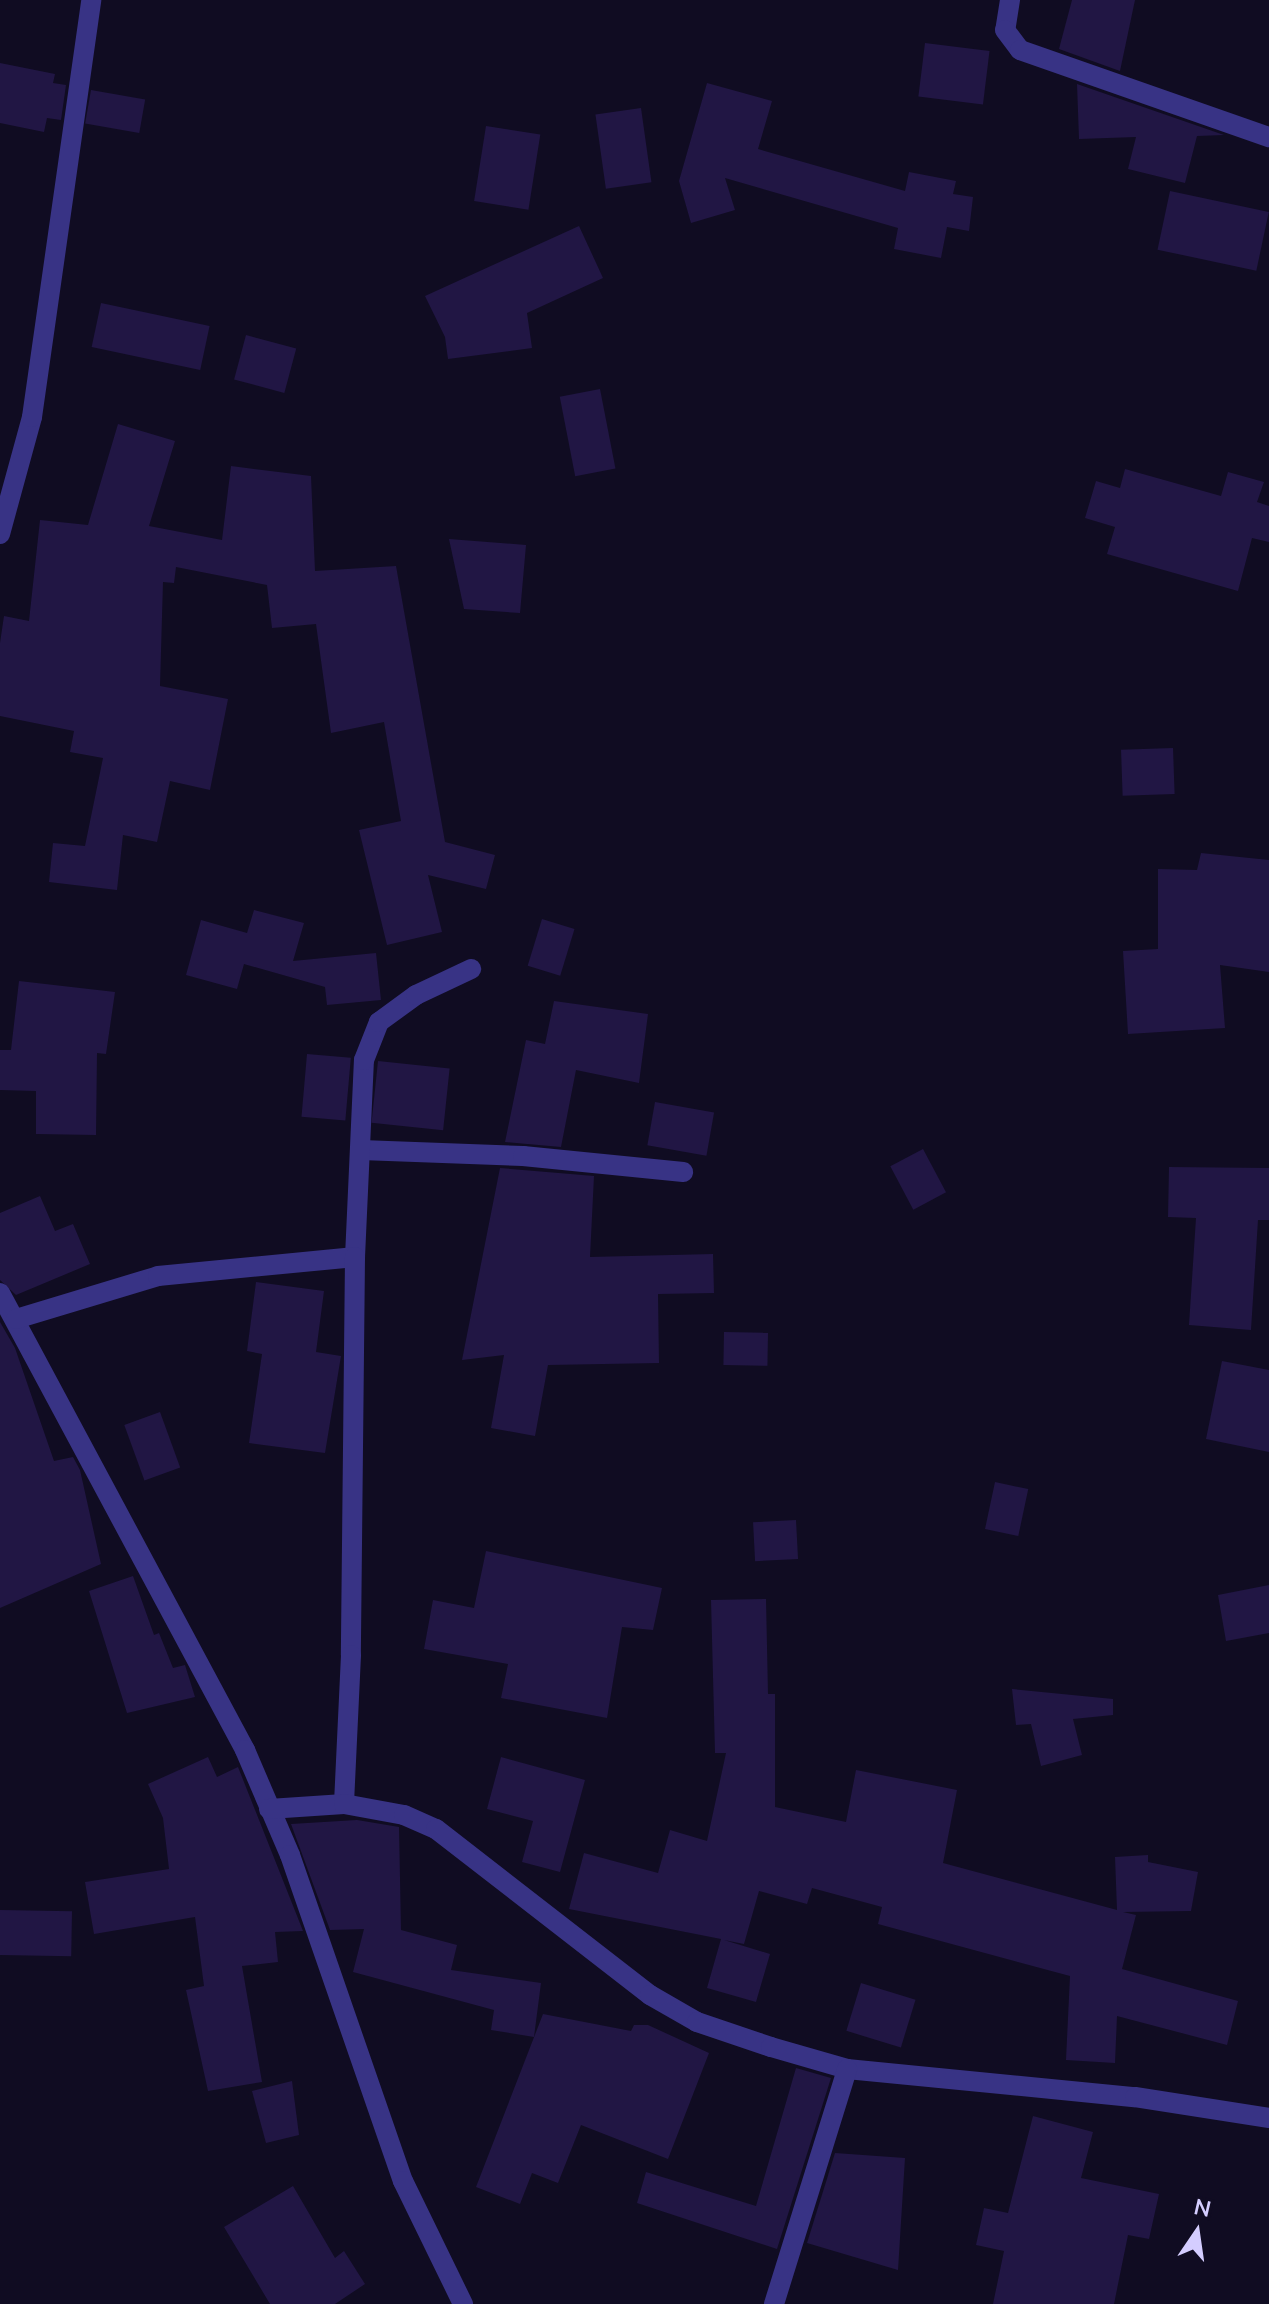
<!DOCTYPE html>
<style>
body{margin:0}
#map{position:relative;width:1269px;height:2304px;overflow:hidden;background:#100c22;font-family:"Nunito Sans",sans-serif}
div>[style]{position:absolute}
.building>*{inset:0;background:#211644;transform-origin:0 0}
.minor>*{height:20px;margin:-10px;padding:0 10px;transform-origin:10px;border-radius:10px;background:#383385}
span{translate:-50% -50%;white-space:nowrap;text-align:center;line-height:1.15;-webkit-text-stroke:6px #100c22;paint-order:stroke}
.north{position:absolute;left:1157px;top:2192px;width:80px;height:80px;-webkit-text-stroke:6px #100c22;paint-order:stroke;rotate:13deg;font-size:22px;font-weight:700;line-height:32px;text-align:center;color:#d4cdff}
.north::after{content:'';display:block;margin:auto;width:28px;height:36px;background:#d4cdff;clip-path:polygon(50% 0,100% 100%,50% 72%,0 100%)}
</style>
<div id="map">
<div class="building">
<div style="clip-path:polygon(1072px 0,1135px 0,1120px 71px,1059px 49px)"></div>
<div style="left:925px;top:43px;width:65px;height:54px;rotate:7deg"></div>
<div style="clip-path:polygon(0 63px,55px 74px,53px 83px,66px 85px,61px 120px,47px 118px,44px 132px,0 123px)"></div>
<div style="clip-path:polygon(707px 83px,772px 101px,758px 149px,905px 191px,909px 172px,956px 181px,953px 194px,973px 197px,969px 231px,947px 227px,941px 258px,894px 249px,898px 228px,725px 178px,735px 210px,691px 223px,679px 181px)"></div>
<div style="clip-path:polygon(1077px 84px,1224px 135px,1197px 136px,1185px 183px,1128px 169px,1136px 137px,1079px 139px)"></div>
<div style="left:91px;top:90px;width:55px;height:34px;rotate:10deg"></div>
<div style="left:641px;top:108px;width:75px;height:46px;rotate:82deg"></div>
<div style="left:486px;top:126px;width:55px;height:76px;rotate:9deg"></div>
<div style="left:1170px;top:191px;width:101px;height:60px;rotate:12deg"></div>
<div style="clip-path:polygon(579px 226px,603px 278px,527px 313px,532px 348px,448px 359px,445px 337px,425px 296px)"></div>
<div style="left:101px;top:303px;width:111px;height:45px;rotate:12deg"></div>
<div style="left:246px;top:335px;width:52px;height:46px;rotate:15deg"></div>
<div style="left:600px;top:389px;width:81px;height:41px;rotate:79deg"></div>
<div style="clip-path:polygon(118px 424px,175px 441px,149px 526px,222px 540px,231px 466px,311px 476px,315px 571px,396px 566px,445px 842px,495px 855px,486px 889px,428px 875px,442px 932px,387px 945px,359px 830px,401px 821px,384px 722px,331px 733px,316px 624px,272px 628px,267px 585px,176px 567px,174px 583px,163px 582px,160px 686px,228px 699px,210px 790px,170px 781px,157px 842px,123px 835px,117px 890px,49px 882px,53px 843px,85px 846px,103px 758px,70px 752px,74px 731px,0 716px,0 643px,4px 616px,29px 621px,40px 520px,88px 525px)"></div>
<div style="clip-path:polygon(1125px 469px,1221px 496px,1228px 472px,1264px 482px,1257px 502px,1269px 506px,1269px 542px,1252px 538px,1238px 591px,1107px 554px,1115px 527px,1085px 518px,1096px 481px,1120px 488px)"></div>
<div style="clip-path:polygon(449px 539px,526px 545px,520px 613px,464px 609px)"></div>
<div style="left:1173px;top:748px;width:46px;height:52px;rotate:88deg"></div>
<div style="clip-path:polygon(1201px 853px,1269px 860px,1269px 972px,1220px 965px,1225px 1028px,1128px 1034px,1123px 951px,1158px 949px,1158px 869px,1197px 870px)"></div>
<div style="clip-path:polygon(254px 910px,304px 923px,293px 961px,376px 953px,381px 1000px,327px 1005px,325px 987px,244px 964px,237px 989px,186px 975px,201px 920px,247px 933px)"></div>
<div style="left:542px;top:919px;width:34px;height:49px;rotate:17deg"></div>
<div style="clip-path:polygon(19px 981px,115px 992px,106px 1054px,97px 1053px,96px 1135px,36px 1134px,36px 1091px,0 1090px,0 1050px,11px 1050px)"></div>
<div style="clip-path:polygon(554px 1001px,648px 1014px,639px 1083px,576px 1070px,561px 1147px,505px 1142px,526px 1040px,545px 1044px)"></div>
<div style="left:307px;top:1054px;width:44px;height:63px;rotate:5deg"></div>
<div style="left:378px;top:1061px;width:72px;height:62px;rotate:6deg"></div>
<div style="left:655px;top:1102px;width:60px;height:44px;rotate:10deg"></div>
<div style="left:923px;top:1149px;width:49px;height:37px;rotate:62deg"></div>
<div style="clip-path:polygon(1169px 1167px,1269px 1168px,1269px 1220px,1258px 1220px,1251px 1330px,1189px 1325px,1196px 1218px,1168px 1217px)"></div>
<div style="clip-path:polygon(500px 1168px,594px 1176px,590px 1257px,713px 1254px,714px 1293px,658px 1294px,659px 1363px,548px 1365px,535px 1436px,491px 1428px,504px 1355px,462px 1360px)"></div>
<div style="clip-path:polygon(40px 1196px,55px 1231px,73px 1224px,90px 1264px,16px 1295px,0 1280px,0 1213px)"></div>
<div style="clip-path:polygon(256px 1282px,324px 1291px,316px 1352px,341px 1356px,325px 1453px,249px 1443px,262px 1354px,247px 1351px)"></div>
<div style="clip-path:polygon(0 1322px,15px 1348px,54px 1461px,73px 1457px,80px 1470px,101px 1564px,0 1608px)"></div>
<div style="left:724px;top:1332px;width:44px;height:33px;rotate:1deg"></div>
<div style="clip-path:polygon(1222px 1361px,1269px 1370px,1269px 1452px,1206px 1439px)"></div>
<div style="left:160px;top:1412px;width:59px;height:38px;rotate:70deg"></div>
<div style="left:995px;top:1482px;width:34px;height:48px;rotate:12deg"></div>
<div style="left:796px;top:1520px;width:39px;height:43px;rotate:87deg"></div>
<div style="clip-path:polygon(486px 1551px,662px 1588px,653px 1630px,622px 1627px,607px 1718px,501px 1698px,508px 1664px,424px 1649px,433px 1600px,474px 1608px)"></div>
<div style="clip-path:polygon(133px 1576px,154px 1635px,159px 1633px,173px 1668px,185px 1665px,195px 1697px,127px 1713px,89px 1591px)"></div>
<div style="clip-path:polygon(1269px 1585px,1269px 1633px,1226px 1641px,1218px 1595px)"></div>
<div style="clip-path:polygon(766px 1599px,768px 1694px,775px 1694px,775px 1807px,846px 1822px,856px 1770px,957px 1790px,943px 1863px,1117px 1910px,1115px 1857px,1148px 1855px,1148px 1862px,1198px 1872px,1191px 1911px,1123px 1912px,1136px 1915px,1122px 1969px,1238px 2001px,1227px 2045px,1117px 2016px,1115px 2063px,1066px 2060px,1070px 1976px,878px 1924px,882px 1907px,812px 1888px,807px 1904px,759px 1891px,744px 1944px,724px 1940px,770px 1954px,756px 2002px,707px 1988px,721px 1939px,569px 1909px,584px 1853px,658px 1873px,670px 1830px,707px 1841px,726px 1753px,715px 1753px,711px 1600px)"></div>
<div style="clip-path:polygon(1012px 1689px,1113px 1699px,1113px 1715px,1073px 1719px,1082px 1755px,1041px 1766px,1031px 1724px,1016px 1725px)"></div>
<div style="clip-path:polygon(208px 1757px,217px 1777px,238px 1767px,303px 1931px,275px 1932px,278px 1962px,242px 1966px,262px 2082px,208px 2091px,186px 1990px,204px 1986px,195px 1917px,94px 1934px,85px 1882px,169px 1869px,163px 1818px,148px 1784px)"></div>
<div style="clip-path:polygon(501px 1757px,585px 1780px,560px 1872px,522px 1862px,533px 1821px,487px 1809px)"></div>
<div style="clip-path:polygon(357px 1820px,399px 1827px,401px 1930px,457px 1945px,451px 1970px,541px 1983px,534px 2037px,491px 2030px,494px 2010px,353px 1972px,364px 1929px,330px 1930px,291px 1824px)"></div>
<div style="left:0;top:1910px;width:72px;height:45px;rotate:1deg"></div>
<div style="left:861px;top:1983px;width:57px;height:50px;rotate:17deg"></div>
<div style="clip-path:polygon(543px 2014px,631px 2031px,634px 2025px,648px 2025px,709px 2053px,668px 2159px,581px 2125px,558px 2183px,532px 2173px,520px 2204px,476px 2187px)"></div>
<div style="clip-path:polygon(796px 2068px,831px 2078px,777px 2249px,637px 2203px,646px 2172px,756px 2206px)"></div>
<div style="clip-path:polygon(292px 2081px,299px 2135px,266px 2143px,252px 2091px)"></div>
<div style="clip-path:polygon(1033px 2116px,1093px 2132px,1081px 2178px,1159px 2194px,1149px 2239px,1128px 2235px,1114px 2304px,993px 2304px,1004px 2251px,976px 2245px,984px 2208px,1008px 2213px)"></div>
<div style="clip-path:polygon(835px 2153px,905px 2158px,898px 2270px,807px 2243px)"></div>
<div style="clip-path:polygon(293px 2186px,335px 2258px,344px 2251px,365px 2284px,335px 2304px,270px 2304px,224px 2227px)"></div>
</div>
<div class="minor">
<div style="left:1010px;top:0;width:30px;rotate:99deg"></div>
<div style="left:1005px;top:30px;width:25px;rotate:53deg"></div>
<div style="left:1020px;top:50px;width:264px;rotate:19.3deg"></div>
<div style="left:0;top:534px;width:121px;rotate:-74.7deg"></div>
<div style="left:32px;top:417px;width:421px;rotate:-81.9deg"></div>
<div style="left:361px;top:1150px;width:162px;rotate:2.1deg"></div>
<div style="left:523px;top:1156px;width:161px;rotate:5.7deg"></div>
<div style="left:355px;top:1257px;width:197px;rotate:-87.4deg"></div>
<div style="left:364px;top:1060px;width:41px;rotate:-68.5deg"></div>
<div style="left:379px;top:1022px;width:46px;rotate:-36.1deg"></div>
<div style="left:416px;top:995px;width:61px;rotate:-25.3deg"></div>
<div style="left:0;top:1293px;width:519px;rotate:61.8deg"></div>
<div style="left:245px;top:1750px;width:114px;rotate:66.8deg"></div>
<div style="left:290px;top:1855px;width:345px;rotate:70.9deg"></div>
<div style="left:403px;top:2181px;width:137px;rotate:64deg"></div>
<div style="left:16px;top:1319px;width:148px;rotate:-16.8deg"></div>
<div style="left:158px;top:1276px;width:198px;rotate:-5.5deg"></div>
<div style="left:355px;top:1257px;width:398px;rotate:90.6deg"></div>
<div style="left:351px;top:1655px;width:149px;rotate:92.7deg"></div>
<div style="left:269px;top:1809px;width:75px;rotate:-3.8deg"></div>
<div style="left:344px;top:1804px;width:61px;rotate:10.4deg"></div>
<div style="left:404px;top:1815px;width:35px;rotate:24deg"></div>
<div style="left:436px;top:1829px;width:271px;rotate:37.8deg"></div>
<div style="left:650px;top:1995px;width:54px;rotate:29.9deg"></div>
<div style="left:697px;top:2022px;width:78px;rotate:18.7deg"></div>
<div style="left:771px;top:2047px;width:79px;rotate:16.1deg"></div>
<div style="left:847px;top:2069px;width:289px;rotate:5.6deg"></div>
<div style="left:1135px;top:2097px;width:136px;rotate:8.9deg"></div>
<div style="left:774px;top:2304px;width:246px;rotate:-72.7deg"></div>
</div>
<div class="north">N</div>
</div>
